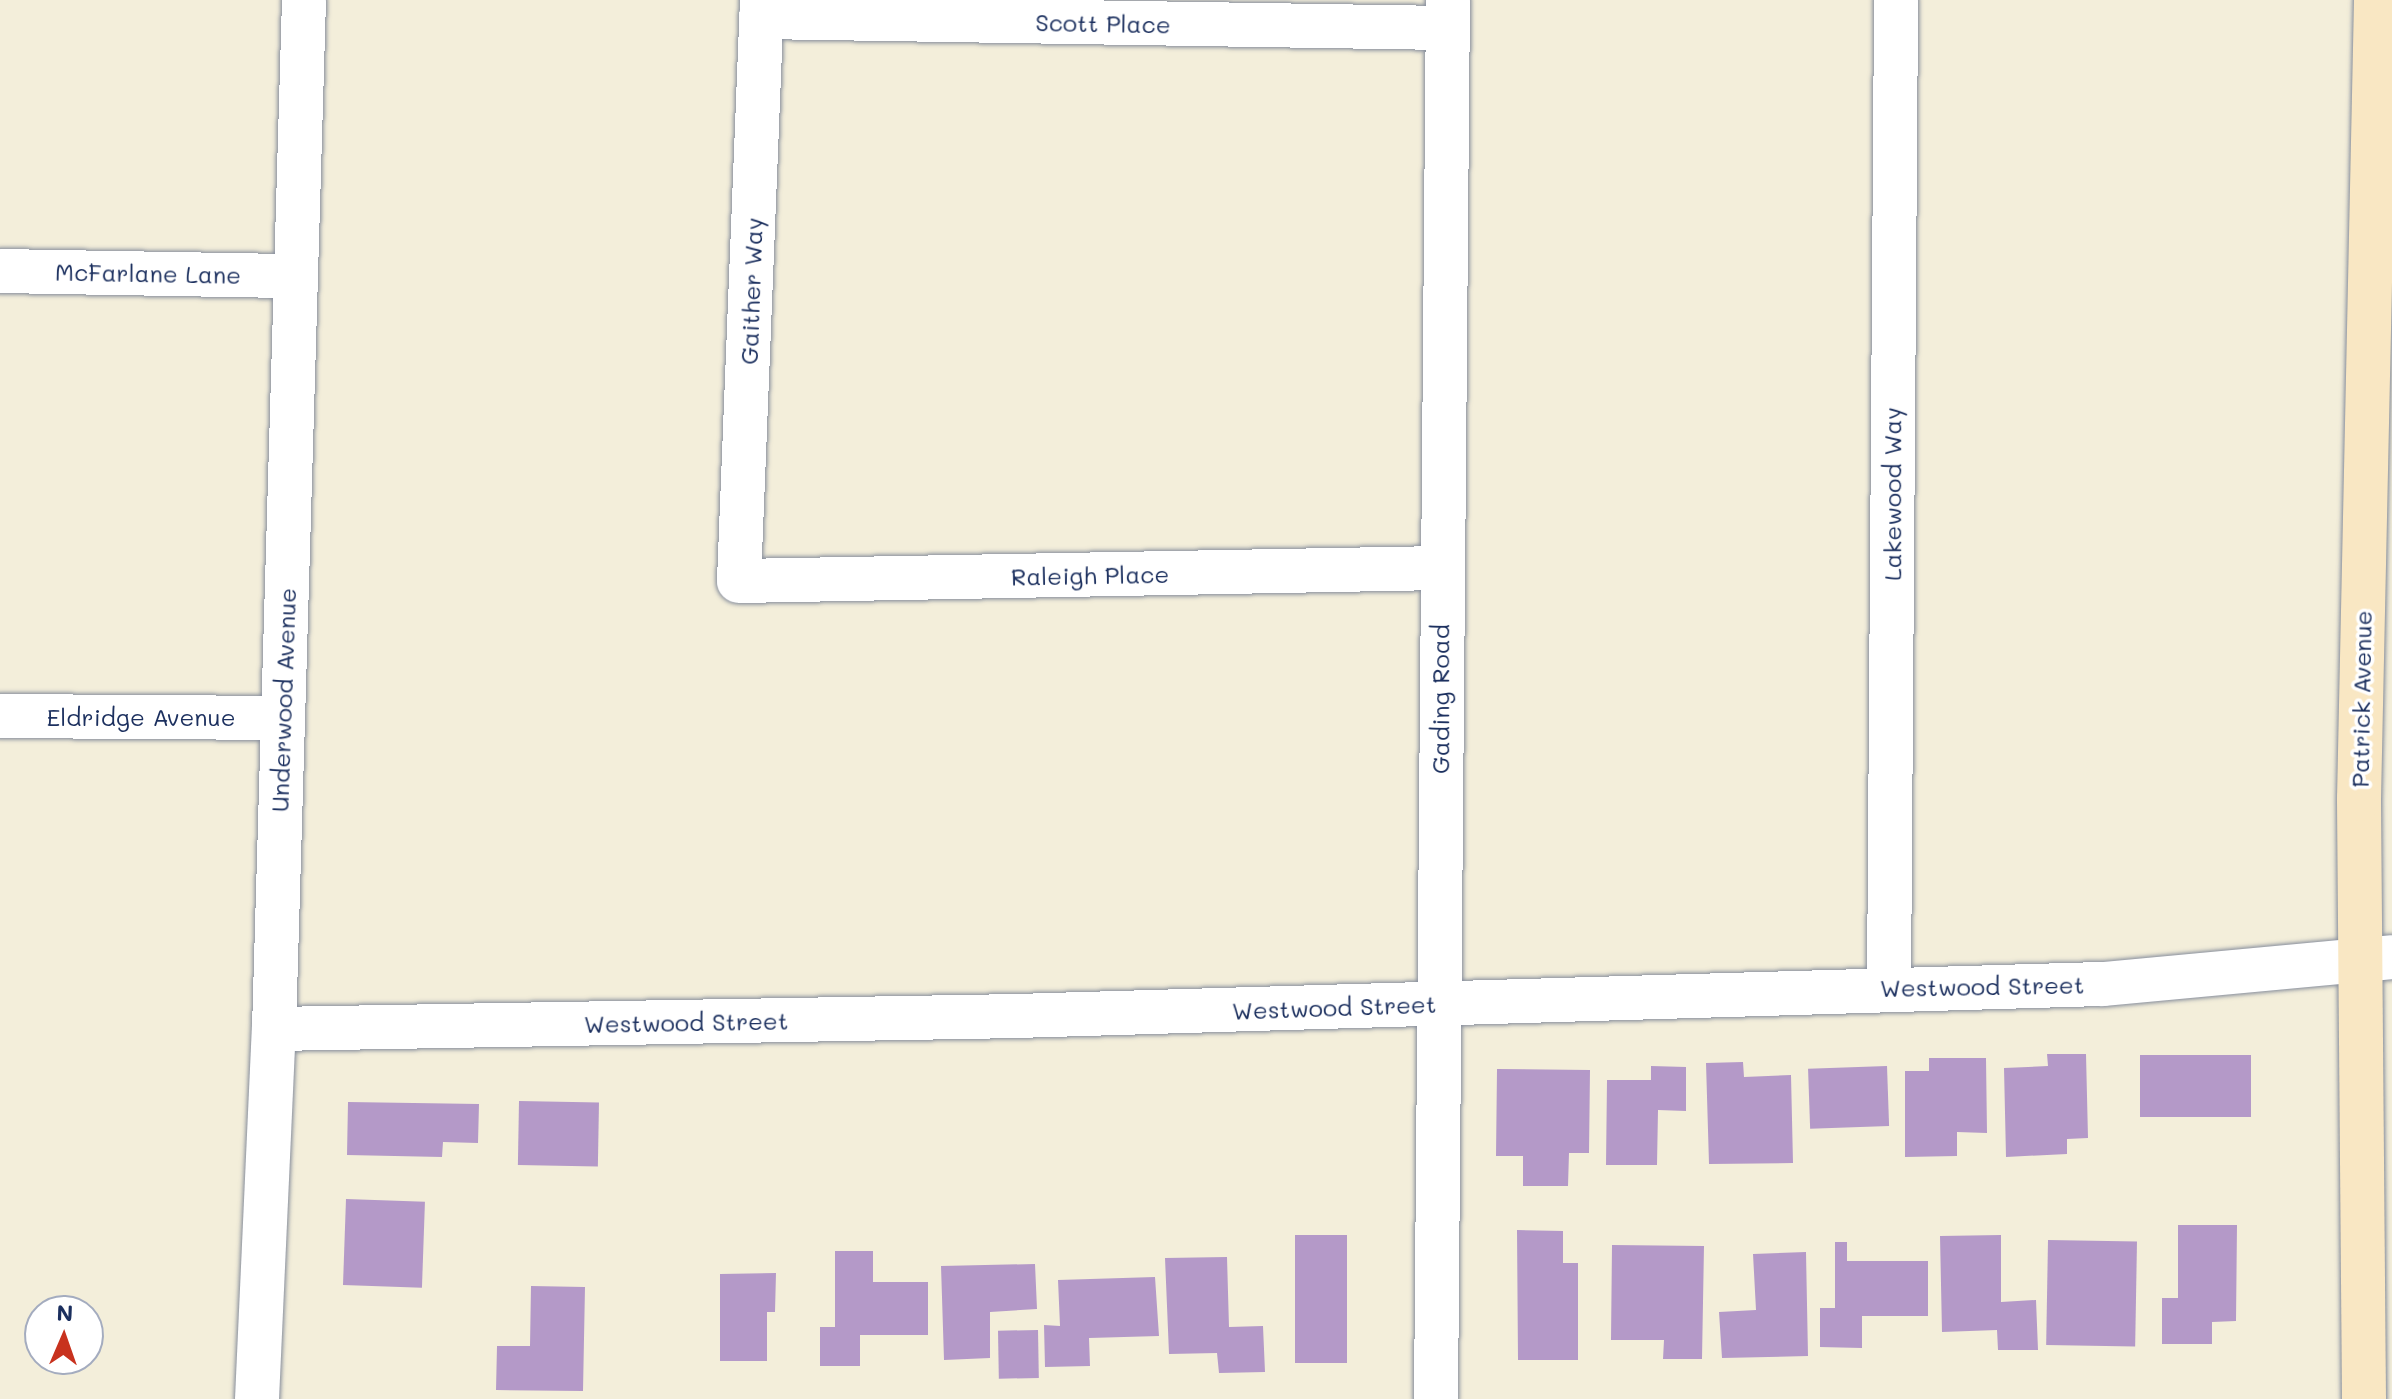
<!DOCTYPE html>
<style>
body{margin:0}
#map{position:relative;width:2392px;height:1399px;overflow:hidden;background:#f3eeda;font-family:Mali,sans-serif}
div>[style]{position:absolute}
.building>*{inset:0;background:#b499c8;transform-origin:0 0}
.roads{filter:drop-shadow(0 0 2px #878e9c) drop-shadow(0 0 2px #878e9c)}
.minor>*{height:44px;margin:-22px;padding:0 22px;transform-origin:22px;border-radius:22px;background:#fff}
.tertiary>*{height:44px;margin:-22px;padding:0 22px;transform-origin:22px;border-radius:22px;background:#fff}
.secondary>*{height:44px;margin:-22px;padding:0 22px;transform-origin:22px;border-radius:22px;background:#f9e7c3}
span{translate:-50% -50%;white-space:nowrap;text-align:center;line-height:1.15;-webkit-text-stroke:7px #fff;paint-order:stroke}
.street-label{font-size:24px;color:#1b2f5e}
.north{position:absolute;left:24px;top:1295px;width:80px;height:80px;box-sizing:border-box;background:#fff;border:2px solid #a4acbf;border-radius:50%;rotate:2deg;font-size:22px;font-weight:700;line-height:32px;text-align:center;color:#1b2f5e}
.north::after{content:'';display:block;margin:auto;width:28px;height:36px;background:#c8321e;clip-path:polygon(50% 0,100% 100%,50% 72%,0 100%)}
</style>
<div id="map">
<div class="building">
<div style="clip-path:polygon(2047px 1054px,2086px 1054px,2088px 1138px,2067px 1139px,2067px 1154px,2006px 1157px,2004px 1068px,2048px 1066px)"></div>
<div style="left:2140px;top:1055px;width:111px;height:62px"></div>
<div style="clip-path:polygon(1929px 1058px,1986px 1058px,1987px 1133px,1957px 1132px,1957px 1156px,1905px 1157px,1905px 1071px,1929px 1071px)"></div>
<div style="clip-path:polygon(1743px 1062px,1744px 1077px,1791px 1075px,1793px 1163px,1709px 1164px,1706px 1063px)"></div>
<div style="clip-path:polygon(1651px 1066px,1686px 1067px,1686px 1111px,1658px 1110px,1657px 1165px,1606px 1165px,1607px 1080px,1651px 1080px)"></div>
<div style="left:1887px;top:1066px;width:60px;height:79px;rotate:88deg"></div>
<div style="clip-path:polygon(1497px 1069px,1590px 1070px,1589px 1153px,1569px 1153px,1568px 1186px,1523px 1186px,1523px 1156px,1496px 1156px)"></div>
<div style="left:519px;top:1101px;width:80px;height:64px;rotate:1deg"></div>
<div style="clip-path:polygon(348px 1102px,479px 1104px,478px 1143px,443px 1142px,442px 1157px,347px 1155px)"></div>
<div style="left:346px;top:1199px;width:79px;height:86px;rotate:2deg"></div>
<div style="clip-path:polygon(2178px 1225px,2237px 1225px,2236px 1321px,2212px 1322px,2212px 1344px,2162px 1344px,2162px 1298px,2178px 1298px)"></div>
<div style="clip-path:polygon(1517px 1230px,1563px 1231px,1563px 1263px,1578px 1263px,1578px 1360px,1518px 1360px)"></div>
<div style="left:1295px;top:1235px;width:52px;height:128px"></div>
<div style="clip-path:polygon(2001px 1235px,2001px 1302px,2036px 1300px,2038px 1350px,1998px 1350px,1997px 1330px,1942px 1332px,1940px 1236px)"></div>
<div style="left:2048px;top:1240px;width:89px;height:105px;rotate:1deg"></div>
<div style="clip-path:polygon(1835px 1242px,1847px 1242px,1847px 1261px,1928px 1261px,1928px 1316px,1862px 1316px,1862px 1348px,1820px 1347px,1820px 1308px,1835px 1308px)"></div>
<div style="clip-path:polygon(1612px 1245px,1704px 1246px,1702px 1359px,1663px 1359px,1664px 1340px,1611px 1340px)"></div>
<div style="clip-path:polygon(835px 1251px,873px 1251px,873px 1282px,928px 1282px,928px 1335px,860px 1335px,860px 1366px,820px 1366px,820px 1327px,835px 1327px)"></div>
<div style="clip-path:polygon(1806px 1252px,1808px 1356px,1722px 1358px,1719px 1312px,1756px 1310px,1753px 1254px)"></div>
<div style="clip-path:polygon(1227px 1257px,1229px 1327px,1263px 1326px,1265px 1372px,1219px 1373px,1217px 1353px,1169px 1354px,1165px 1258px)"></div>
<div style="clip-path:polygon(1035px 1264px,1037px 1309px,990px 1312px,990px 1358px,944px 1360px,941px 1266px)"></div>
<div style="clip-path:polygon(776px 1273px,775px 1312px,767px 1312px,767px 1361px,720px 1361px,720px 1274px)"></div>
<div style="clip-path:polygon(1155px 1277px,1159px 1336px,1089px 1338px,1090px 1366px,1045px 1367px,1044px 1325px,1060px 1326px,1058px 1280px)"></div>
<div style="clip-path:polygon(531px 1286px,585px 1287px,583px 1391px,496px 1390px,497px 1346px,530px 1346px)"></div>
<div style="left:1038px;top:1330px;width:48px;height:40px;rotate:89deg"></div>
</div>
<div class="roads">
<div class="minor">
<div style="left:762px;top:0;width:581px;rotate:92.27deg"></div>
<div style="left:739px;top:581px;width:702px;rotate:-1.06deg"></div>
<div style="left:761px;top:17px;width:684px;rotate:0.92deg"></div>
<div style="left:0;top:271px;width:295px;rotate:1deg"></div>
<div style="left:0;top:716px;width:283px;rotate:0.4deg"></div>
<div style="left:1889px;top:987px;width:987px;rotate:-89.59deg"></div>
<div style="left:274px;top:1029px;width:742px;rotate:-1deg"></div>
<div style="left:1016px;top:1016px;width:1087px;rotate:-1.69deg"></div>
<div style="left:2103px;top:984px;width:290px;rotate:-5.3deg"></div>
<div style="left:1436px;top:1399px;width:1399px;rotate:-89.51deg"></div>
</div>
<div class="tertiary">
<div style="left:257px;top:1399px;width:370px;rotate:-87.4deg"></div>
<div style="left:274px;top:1029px;width:1029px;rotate:-88.33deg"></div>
</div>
<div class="secondary">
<div style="left:2364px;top:1399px;width:600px;rotate:-90.48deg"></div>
<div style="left:2359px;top:799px;width:799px;rotate:-88.78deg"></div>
</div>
</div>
<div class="street-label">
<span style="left:1103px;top:23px;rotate:1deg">Scott Place</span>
<span style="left:148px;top:273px;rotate:1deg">McFarlane Lane</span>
<span style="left:751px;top:291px;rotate:-88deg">Gaither Way</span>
<span style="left:1892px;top:494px;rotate:-90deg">Lakewood Way</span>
<span style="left:1090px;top:575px;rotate:-1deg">Raleigh Place</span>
<span style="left:1440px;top:699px;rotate:-90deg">Gading Road</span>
<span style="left:2361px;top:699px;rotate:-89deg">Patrick Avenue</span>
<span style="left:283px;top:700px;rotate:-88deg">Underwood Avenue</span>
<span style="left:141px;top:717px">Eldridge Avenue</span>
<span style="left:1982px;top:986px;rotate:-1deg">Westwood Street</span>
<span style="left:1334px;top:1007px;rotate:-2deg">Westwood Street</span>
<span style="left:686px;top:1022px;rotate:-1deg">Westwood Street</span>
</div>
<div class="north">N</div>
</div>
